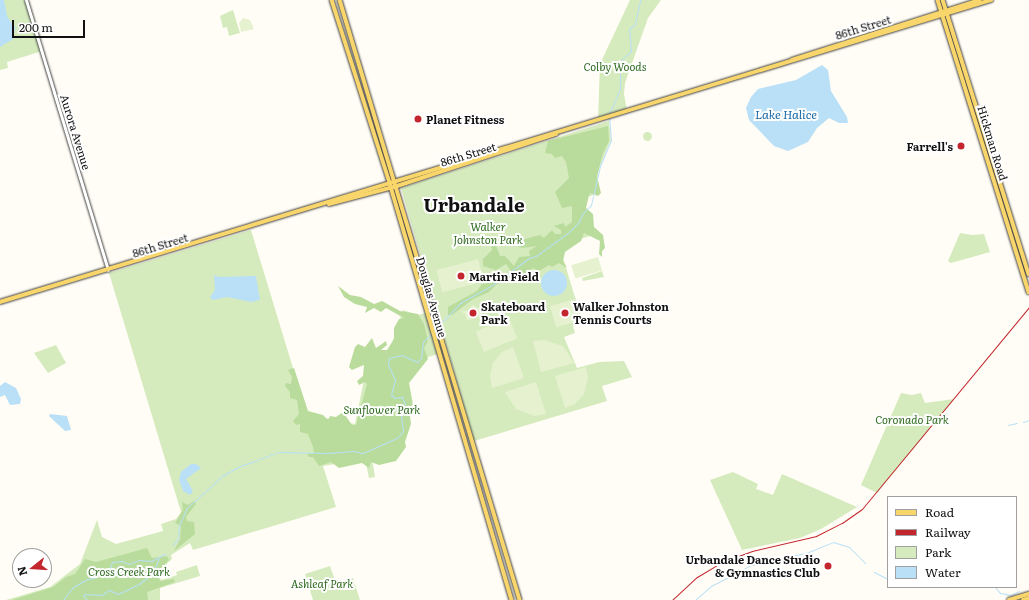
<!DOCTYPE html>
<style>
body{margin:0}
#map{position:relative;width:1029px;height:600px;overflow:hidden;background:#fffdf5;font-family:Literata,serif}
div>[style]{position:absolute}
.green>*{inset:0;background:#d5ebbd}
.round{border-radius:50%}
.forest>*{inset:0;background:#b9dc9c}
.pitch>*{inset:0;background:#e6f2cf;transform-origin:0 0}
.water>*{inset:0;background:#b9e0f7}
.stream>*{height:1px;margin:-0.5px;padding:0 0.5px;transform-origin:0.5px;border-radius:0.5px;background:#b9e0f7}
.roads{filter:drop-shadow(0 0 1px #444) drop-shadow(0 0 1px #444)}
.minor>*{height:3px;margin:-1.5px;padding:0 1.5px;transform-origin:1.5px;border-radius:1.5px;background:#fff}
.major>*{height:3.5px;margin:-1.75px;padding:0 1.75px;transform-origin:1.75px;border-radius:1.75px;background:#f9d66b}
.rail>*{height:1px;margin:-0.5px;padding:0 0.5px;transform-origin:0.5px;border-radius:0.5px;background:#c4262e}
.dots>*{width:11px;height:11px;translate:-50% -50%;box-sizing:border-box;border:2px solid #fff;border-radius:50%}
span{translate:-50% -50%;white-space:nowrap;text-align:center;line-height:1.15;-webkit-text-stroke:4px #fff;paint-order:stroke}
.street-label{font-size:11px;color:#111}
.park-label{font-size:11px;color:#2f6b1f;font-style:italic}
.poi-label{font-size:11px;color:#111;font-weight:700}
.left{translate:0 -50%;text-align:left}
.right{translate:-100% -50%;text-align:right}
.water-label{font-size:12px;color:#1768a6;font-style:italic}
.town-label{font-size:19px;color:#111;font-weight:700}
.legend{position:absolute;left:887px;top:496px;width:130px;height:92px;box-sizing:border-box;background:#fff;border:1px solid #a0a0a0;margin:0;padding:5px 7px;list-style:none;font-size:12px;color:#111}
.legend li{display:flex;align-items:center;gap:8px;height:20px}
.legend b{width:20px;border:1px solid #a0a0a0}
.north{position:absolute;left:12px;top:548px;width:40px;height:40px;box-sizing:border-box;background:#fff;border:1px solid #a0a0a0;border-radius:50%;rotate:253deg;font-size:11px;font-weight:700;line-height:16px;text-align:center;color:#111}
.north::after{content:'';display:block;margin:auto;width:14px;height:18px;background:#c4262e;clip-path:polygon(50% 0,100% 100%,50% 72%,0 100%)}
.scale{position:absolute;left:12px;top:20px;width:73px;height:18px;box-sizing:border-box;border:2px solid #111;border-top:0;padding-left:5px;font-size:12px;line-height:14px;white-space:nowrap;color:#111;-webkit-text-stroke:3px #fff;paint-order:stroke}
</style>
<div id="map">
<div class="green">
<div style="clip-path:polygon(0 0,26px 0,42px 51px,7px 62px,8px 68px,0 70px)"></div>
<div style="clip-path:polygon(630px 0,661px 0,648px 18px,625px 83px,624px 94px,627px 111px,598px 120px,600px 64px)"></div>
<div style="clip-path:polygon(233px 10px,240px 33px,229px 36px,227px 27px,223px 28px,220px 16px)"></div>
<div style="clip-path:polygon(609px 121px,611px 140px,600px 166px,593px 195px,583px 199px,594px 235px,559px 245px,582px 320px,579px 325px,573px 326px,575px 333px,564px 337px,577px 368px,599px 362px,624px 361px,632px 377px,602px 386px,607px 401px,474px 441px,401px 188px)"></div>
<div class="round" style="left:642.5px;top:131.5px;width:9px;height:9px"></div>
<div style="clip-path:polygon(251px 230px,307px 414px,355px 424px,369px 355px,390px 349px,403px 310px,418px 315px,426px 313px,438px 354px,422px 359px,408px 372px,372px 458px,375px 477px,369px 478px,365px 459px,323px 466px,336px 507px,193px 550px,190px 543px,171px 555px,172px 559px,158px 572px,161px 580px,177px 575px,176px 572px,197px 565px,200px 576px,160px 588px,160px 600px,6px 600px,50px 587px,80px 564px,97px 520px,102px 537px,116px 544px,163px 531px,161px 524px,176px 519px,181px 512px,109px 273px)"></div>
<div style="clip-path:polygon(960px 233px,972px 235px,984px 234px,990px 252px,951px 263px,948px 261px)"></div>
<div style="clip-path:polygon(602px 271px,604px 277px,583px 281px,582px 278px)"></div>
<div style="clip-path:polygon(56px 345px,66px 363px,48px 373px,34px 353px)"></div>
<div style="clip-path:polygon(901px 393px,912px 395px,921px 393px,925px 403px,954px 399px,877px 493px,861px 485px)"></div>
<div style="clip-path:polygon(733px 472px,758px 484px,756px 489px,773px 495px,782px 474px,857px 507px,821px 529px,800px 538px,742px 550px,710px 480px)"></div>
<div style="clip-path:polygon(330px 566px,336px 583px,353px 578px,360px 600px,313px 600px,305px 574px)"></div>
</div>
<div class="forest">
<div style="clip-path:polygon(608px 126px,609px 141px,603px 153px,597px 176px,601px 193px,598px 196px,591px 193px,589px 195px,586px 208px,593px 214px,594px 227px,603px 235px,605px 248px,602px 251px,602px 257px,599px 254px,600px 241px,584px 233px,581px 241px,565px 252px,563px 261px,567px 268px,559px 263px,552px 267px,549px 265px,539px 271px,533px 268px,520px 277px,497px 284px,489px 292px,473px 299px,452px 315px,448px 315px,448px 307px,477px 291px,482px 284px,488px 283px,500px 274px,505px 276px,513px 274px,506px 264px,496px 270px,483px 266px,483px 259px,492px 250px,491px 243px,495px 243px,500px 256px,505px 256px,514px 266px,519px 257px,530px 256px,529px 251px,537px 246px,522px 248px,513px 244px,514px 242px,540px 235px,544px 238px,552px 230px,555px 234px,561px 234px,561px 230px,554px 226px,564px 223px,565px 227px,572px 222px,572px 206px,562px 208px,555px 192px,569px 178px,566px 162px,562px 156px,555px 158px,552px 154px,545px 153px,548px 141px)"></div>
<div style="clip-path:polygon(338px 286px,350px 295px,361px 297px,374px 304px,382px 301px,400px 311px,418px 314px,424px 324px,428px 341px,424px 348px,428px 359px,409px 383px,414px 410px,410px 416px,411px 424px,405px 442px,406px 447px,396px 461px,379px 465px,371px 462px,369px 468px,362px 463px,339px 468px,331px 462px,319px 466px,313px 457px,309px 457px,307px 454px,314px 453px,313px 447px,308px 434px,300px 432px,300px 424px,296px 425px,293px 421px,299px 414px,297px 400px,290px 398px,290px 392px,285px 386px,286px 383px,291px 384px,292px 377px,288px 370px,294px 368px,308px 411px,323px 415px,328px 420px,330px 416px,336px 417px,343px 412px,352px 425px,356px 425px,367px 384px,365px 382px,359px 385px,357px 381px,363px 376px,364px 365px,352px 370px,349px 367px,355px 347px,358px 344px,365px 347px,372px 338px,376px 348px,386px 341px,387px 345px,381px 350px,387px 350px,394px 339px,394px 328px,399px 319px,404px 318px,386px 308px,381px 312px,374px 308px,365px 313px,367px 307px,355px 304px,344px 297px)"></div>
<div style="clip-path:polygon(194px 501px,196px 504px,186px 517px,187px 521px,194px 522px,195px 534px,174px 551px,180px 539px,181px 526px,175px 523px,183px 510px,182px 502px,188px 505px)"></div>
<div style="clip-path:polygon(147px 548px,152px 558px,167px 556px,169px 560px,157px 572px,160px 581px,174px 579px,175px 582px,147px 592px,148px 600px,12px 600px,53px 587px,66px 577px,75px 574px,85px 559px,96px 562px)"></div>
</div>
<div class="pitch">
<div style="clip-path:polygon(243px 18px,250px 20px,254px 29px,241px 32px,239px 23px)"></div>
<div style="left:598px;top:257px;width:14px;height:28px;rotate:73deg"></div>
<div style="left:478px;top:259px;width:23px;height:43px;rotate:75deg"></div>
<div style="left:575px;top:299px;width:22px;height:26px;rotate:74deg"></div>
<div style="clip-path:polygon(473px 305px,483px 311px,483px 316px,477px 315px,467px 321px,465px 314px,460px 311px,467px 311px)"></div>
<div style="left:509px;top:318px;width:22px;height:36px;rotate:68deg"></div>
<div style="clip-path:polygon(544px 340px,563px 346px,574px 363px,541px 372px,533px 341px)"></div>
<div style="clip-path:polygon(513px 347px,524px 378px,492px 388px,490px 376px,493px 363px,502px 352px)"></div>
<div style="clip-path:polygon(586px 367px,588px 378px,584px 394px,575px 404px,565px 408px,555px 376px)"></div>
<div style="clip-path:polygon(536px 382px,546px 414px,534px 416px,516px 409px,505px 392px)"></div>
</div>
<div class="water">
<div style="clip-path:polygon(0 0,4px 0,7px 16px,14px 27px,18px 27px,15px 28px,13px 39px,0 47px)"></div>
<div style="clip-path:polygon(822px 65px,828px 70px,831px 91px,847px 117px,848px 123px,839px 123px,829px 118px,817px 128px,808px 142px,788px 151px,774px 146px,749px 120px,746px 108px,751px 97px,758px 89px,796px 80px)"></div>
<div class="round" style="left:541px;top:270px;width:26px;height:26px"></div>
<div style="clip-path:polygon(214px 275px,219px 277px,256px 276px,260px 300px,251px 302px,227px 297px,213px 300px,210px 297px,215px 290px)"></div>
<div style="clip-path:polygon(5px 382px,16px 388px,21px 399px,20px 404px,10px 405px,5px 395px,0 397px,0 386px)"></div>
<div style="clip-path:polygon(50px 414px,67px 416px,71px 430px,65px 431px,49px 416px)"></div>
<div style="clip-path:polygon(191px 464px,196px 464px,201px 468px,186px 479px,193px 491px,190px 495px,183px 491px,179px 480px,181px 472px)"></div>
</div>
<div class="stream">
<div style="left:609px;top:114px;width:27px;rotate:-66deg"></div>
<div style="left:620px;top:89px;width:28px;rotate:-90deg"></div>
<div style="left:620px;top:61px;width:15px;rotate:-42deg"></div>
<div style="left:631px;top:51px;width:22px;rotate:-95deg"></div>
<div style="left:629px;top:29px;width:8px;rotate:-40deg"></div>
<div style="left:635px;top:24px;width:25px;rotate:-78deg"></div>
<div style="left:441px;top:323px;width:28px;rotate:-46deg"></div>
<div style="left:460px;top:303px;width:39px;rotate:-29deg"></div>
<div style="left:494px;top:284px;width:44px;rotate:-36.6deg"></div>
<div style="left:529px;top:258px;width:7px;rotate:-16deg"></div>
<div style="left:536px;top:256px;width:41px;rotate:-36deg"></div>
<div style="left:569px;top:232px;width:14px;rotate:-45deg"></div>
<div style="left:579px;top:222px;width:9px;rotate:-69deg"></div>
<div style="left:582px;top:214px;width:13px;rotate:-45deg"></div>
<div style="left:591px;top:205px;width:40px;rotate:-77deg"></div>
<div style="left:600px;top:166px;width:28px;rotate:-67deg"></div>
<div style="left:611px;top:140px;width:23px;rotate:-95deg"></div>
<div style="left:1023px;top:422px;width:6px;rotate:-18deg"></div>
<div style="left:1008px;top:425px;width:9px;rotate:-13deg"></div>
<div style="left:173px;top:545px;width:8px;rotate:-50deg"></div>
<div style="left:178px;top:539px;width:14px;rotate:-86deg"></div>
<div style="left:179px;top:525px;width:19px;rotate:-65deg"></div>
<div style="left:187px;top:508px;width:47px;rotate:-42.4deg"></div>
<div style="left:222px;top:476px;width:18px;rotate:-29deg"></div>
<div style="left:238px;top:467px;width:44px;rotate:-20.1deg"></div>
<div style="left:279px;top:452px;width:49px;rotate:1.2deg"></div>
<div style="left:328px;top:453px;width:24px;rotate:-5deg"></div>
<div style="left:352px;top:451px;width:11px;rotate:10deg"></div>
<div style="left:363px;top:453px;width:37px;rotate:-24deg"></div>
<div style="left:397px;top:438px;width:9px;rotate:-49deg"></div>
<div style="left:403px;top:431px;width:14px;rotate:-98deg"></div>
<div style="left:401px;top:417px;width:14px;rotate:-73deg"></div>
<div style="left:405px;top:404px;width:8px;rotate:-113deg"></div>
<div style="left:402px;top:397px;width:7px;rotate:172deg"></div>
<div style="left:395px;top:398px;width:5px;rotate:-143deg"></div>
<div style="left:391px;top:395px;width:16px;rotate:-75deg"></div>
<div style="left:395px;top:380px;width:17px;rotate:-114deg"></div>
<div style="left:388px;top:364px;width:6px;rotate:-81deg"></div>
<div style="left:389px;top:358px;width:13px;rotate:-13deg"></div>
<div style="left:402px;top:355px;width:17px;rotate:25deg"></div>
<div style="left:417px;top:362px;width:6px;rotate:-45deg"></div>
<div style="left:421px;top:358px;width:16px;rotate:-83deg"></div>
<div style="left:423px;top:342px;width:11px;rotate:-45deg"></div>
<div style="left:874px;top:572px;width:16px;rotate:27deg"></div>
<div style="left:995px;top:587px;width:8px;rotate:50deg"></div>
<div style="left:1000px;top:593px;width:11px;rotate:10deg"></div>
<div style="left:1011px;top:595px;width:9px;rotate:-27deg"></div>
<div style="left:63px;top:600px;width:15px;rotate:-53deg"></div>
<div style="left:72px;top:588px;width:17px;rotate:-31deg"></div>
<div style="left:87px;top:579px;width:7px;rotate:-8deg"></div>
<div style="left:94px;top:578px;width:7px;rotate:-45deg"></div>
<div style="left:99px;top:573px;width:9px;rotate:21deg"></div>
<div style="left:107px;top:576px;width:15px;rotate:-70deg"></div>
<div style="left:112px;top:562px;width:10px;rotate:-6deg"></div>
<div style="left:122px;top:561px;width:8px;rotate:23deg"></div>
<div style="left:129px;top:564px;width:11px;rotate:-22deg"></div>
<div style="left:139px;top:560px;width:12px;rotate:5deg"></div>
<div style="left:151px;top:561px;width:16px;rotate:-27deg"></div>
<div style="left:87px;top:600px;width:6px;rotate:-129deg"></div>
<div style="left:83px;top:595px;width:2px;rotate:-27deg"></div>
<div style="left:85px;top:594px;width:17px;rotate:3deg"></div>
<div style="left:102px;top:595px;width:9px;rotate:-36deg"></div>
<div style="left:109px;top:590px;width:10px;rotate:24deg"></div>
<div style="left:118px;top:594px;width:23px;rotate:-25deg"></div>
<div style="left:139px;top:584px;width:16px;rotate:-38deg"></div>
<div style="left:152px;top:574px;width:17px;rotate:-66deg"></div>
<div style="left:695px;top:600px;width:21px;rotate:-41deg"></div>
<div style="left:711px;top:586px;width:45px;rotate:-27.7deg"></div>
<div style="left:751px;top:565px;width:16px;rotate:-4deg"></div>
<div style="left:767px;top:564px;width:11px;rotate:-27deg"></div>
<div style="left:777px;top:559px;width:30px;rotate:-12deg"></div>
<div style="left:806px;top:553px;width:29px;rotate:-22deg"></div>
<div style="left:833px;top:542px;width:17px;rotate:17deg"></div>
<div style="left:849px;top:547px;width:23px;rotate:45deg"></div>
</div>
<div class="roads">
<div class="minor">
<div style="left:26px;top:0;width:282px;rotate:73.1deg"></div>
</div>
<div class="major">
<div style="left:332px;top:0;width:192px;rotate:72.4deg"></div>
<div style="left:390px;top:183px;width:434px;rotate:73.7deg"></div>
<div style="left:340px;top:0;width:626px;rotate:73.3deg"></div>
<div style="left:938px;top:0;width:306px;rotate:72.7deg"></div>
<div style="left:943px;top:0;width:287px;rotate:72.6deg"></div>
<div style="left:792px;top:60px;width:197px;rotate:-17.7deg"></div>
<div style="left:329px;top:204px;width:70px;rotate:-14.8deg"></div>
<div style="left:397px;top:186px;width:167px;rotate:-18.1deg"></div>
<div style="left:0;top:302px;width:1036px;rotate:-16.95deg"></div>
<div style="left:1009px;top:600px;width:21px;rotate:-17deg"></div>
<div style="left:1023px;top:600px;width:6px;rotate:-18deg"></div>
</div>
</div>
<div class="rail">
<div style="left:672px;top:600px;width:34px;rotate:-43deg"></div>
<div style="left:697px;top:577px;width:29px;rotate:-31deg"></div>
<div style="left:722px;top:562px;width:32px;rotate:-20deg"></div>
<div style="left:752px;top:551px;width:66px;rotate:-13.2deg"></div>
<div style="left:816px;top:536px;width:29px;rotate:-27deg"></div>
<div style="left:842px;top:523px;width:24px;rotate:-35deg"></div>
<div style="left:862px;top:509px;width:262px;rotate:-50.4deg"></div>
</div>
<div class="dots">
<div style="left:418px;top:119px;background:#c4262e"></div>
<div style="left:961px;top:146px;background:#c4262e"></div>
<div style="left:461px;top:276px;background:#c4262e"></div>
<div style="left:473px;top:313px;background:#c4262e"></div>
<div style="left:565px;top:313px;background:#c4262e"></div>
<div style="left:828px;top:566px;background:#c4262e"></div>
</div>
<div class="street-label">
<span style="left:863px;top:27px;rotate:-17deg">86th Street</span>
<span style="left:76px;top:132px;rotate:73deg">Aurora Avenue</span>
<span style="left:993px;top:143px;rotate:73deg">Hickman Road</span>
<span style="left:468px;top:154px;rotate:-17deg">86th Street</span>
<span style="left:160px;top:245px;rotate:-17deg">86th Street</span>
<span style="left:432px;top:297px;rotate:74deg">Douglas Avenue</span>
</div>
<div class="park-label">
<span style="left:615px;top:66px">Colby Woods</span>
<span style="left:488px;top:233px">Walker<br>Johnston Park</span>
<span style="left:382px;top:409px">Sunflower Park</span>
<span style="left:912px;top:419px">Coronado Park</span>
<span style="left:129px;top:571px">Cross Creek Park</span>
<span style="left:322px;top:583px">Ashleaf Park</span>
</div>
<div class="poi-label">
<span class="left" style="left:426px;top:119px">Planet Fitness</span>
<span class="right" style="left:953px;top:146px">Farrell's</span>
<span class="left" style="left:469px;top:276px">Martin Field</span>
<span class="left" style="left:481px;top:313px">Skateboard<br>Park</span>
<span class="left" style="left:573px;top:313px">Walker Johnston<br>Tennis Courts</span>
<span class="right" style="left:820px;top:566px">Urbandale Dance Studio<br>&amp; Gymnastics Club</span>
</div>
<div class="water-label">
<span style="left:786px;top:115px">Lake Halice</span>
</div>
<div class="town-label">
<span style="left:474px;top:205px">Urbandale</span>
</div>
<ul class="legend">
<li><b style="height:5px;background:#f9d66b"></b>Road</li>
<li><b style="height:5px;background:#c4262e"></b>Railway</li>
<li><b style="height:11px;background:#d5ebbd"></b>Park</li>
<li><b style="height:11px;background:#b9e0f7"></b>Water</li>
</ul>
<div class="north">N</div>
<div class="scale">200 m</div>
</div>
